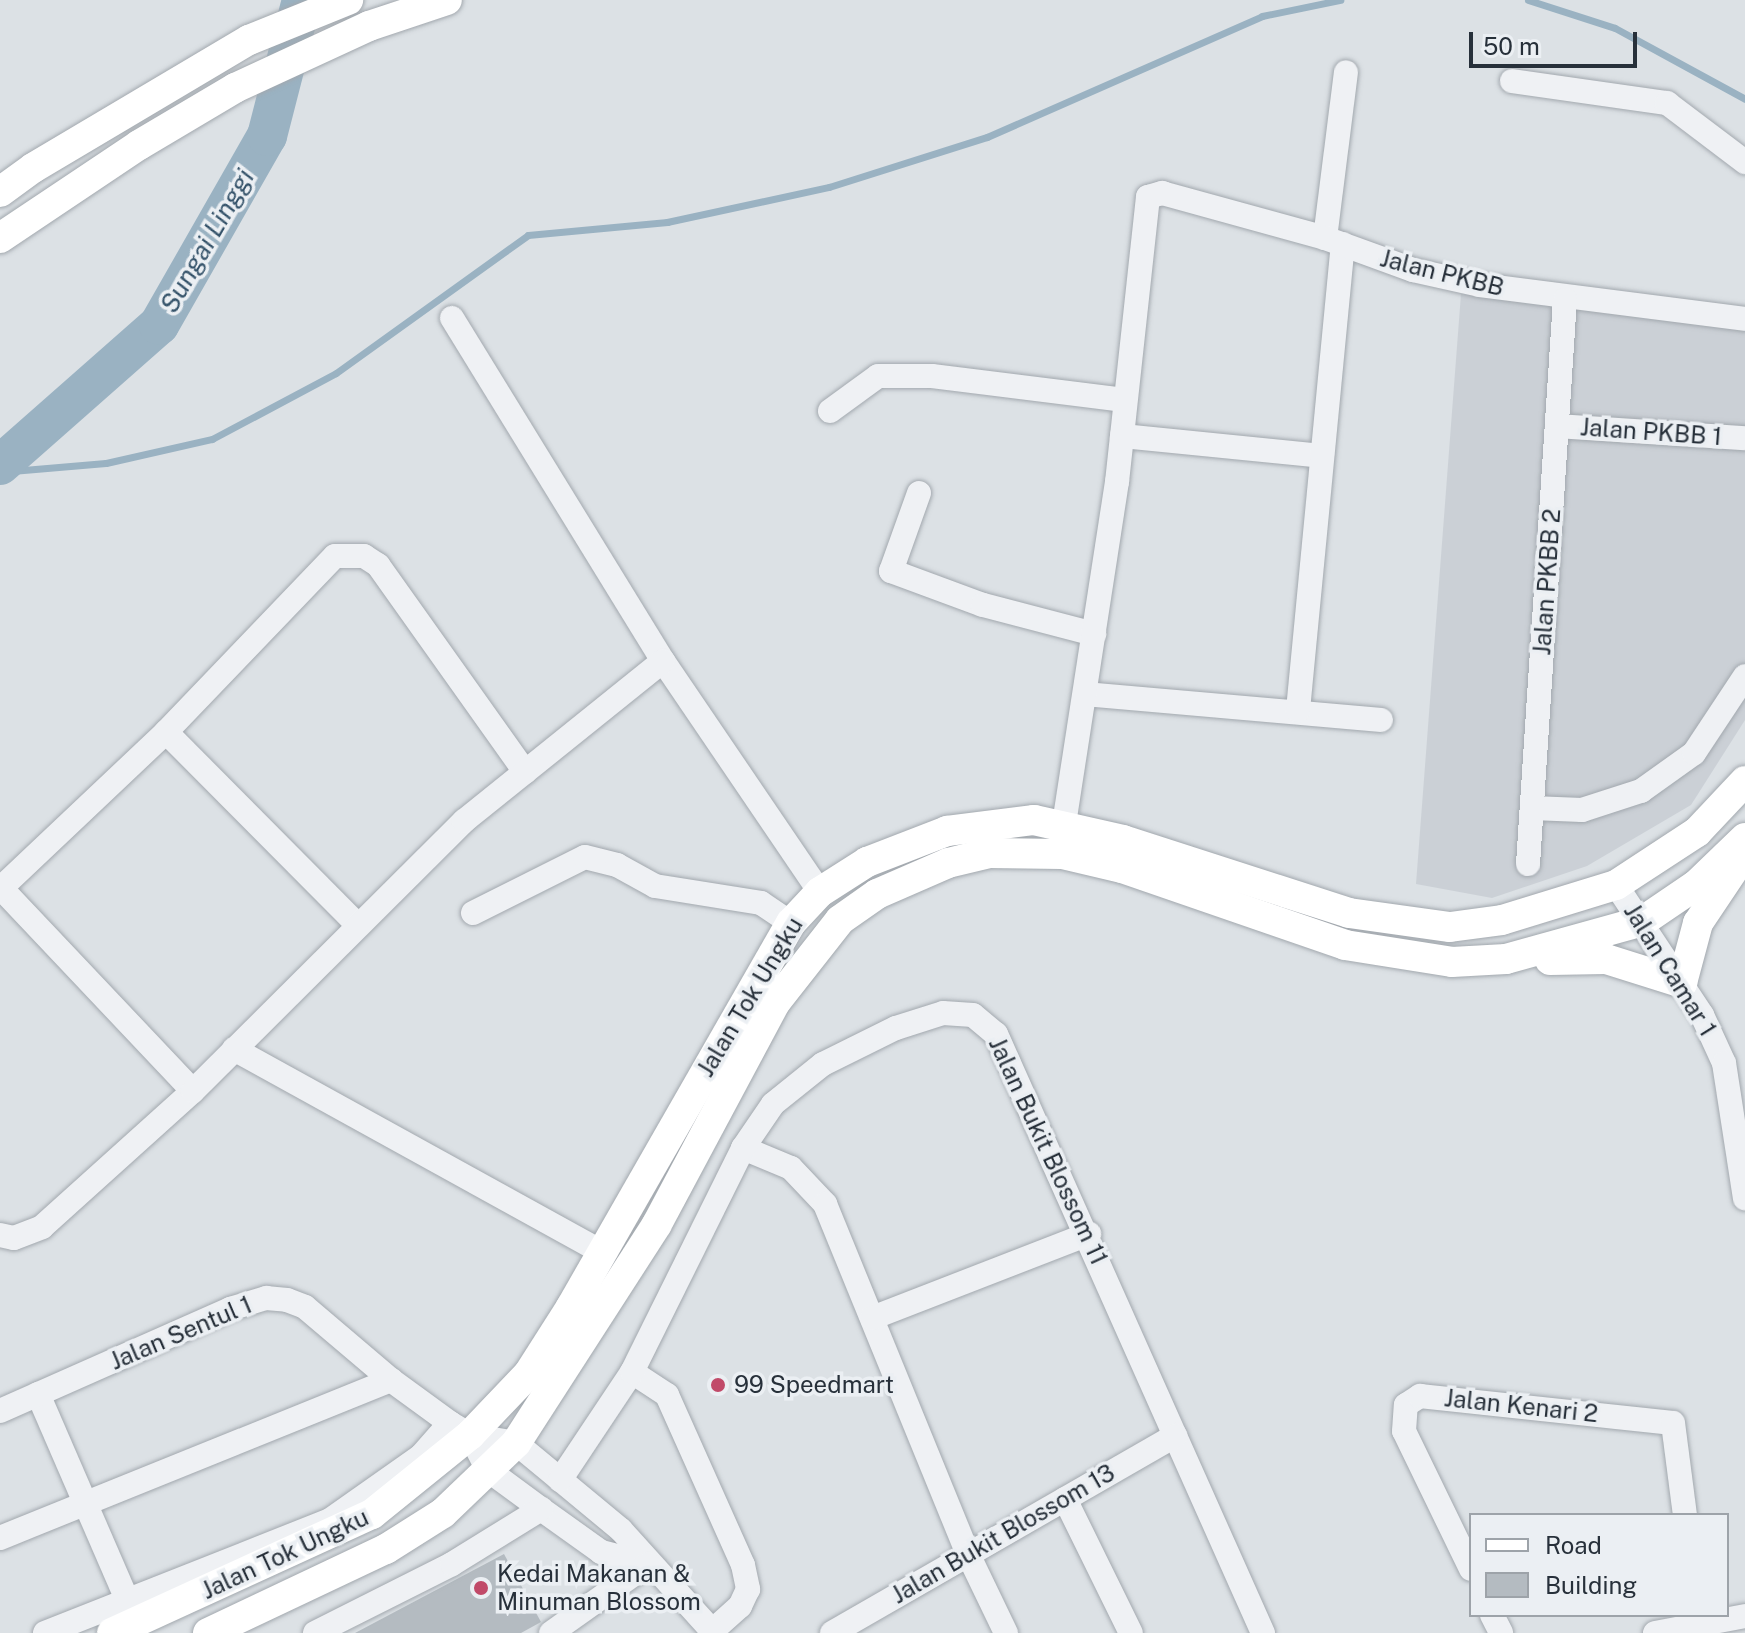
<!DOCTYPE html>
<style>
body{margin:0}
#map{position:relative;width:1745px;height:1633px;overflow:hidden;background:#dce1e5;font-family:"Public Sans",sans-serif}
div>[style]{position:absolute}
.built>*{inset:0;background:#cbd0d6}
.stream>*{height:7px;margin:-3.5px;padding:0 3.5px;transform-origin:3.5px;border-radius:3.5px;background:#9ab2c2}
.river>*{height:40px;margin:-20px;padding:0 20px;transform-origin:20px;border-radius:20px;background:#9ab2c2}
.building>*{inset:0;background:#b4bbc1}
.roads{filter:drop-shadow(0 0 2px #a2a8ae) drop-shadow(0 0 2px #a2a8ae)}
.minor>*{height:24px;margin:-12px;padding:0 12px;transform-origin:12px;border-radius:12px;background:#eff1f4}
.major>*{height:30px;margin:-15px;padding:0 15px;transform-origin:15px;border-radius:15px;background:#fff}
.dots>*{width:22px;height:22px;translate:-50% -50%;box-sizing:border-box;border:4px solid #ebeff3;border-radius:50%}
span{translate:-50% -50%;white-space:nowrap;text-align:center;line-height:1.15;-webkit-text-stroke:7px #ebeff3;paint-order:stroke}
.street-label{font-size:24px;color:#27303a}
.poi-label{font-size:24px;color:#27303a}
.left{translate:0 -50%;text-align:left}
.water-label{font-size:26px;color:#35536a;font-style:italic}
.legend{position:absolute;left:1469px;top:1513px;width:260px;height:104px;box-sizing:border-box;background:#ebeff3;border:2px solid #9da3a9;margin:0;padding:10px 14px;list-style:none;font-size:24px;color:#27303a}
.legend li{display:flex;align-items:center;gap:16px;height:40px}
.legend b{width:40px;border:2px solid #9da3a9}
.scale{position:absolute;left:1469px;top:32px;width:168px;height:36px;box-sizing:border-box;border:4px solid #27303a;border-top:0;padding-left:10px;font-size:24px;line-height:28px;white-space:nowrap;color:#27303a;-webkit-text-stroke:6px #ebeff3;paint-order:stroke}
</style>
<div id="map">
<div class="built">
<div style="clip-path:polygon(1461px 294px,1745px 322px,1745px 720px,1691px 805px,1587px 866px,1492px 898px,1416px 884px)"></div>
</div>
<div class="stream">
<div style="left:1528px;top:0;width:91px;rotate:17.8deg"></div>
<div style="left:1615px;top:28px;width:148px;rotate:28.6deg"></div>
<div style="left:0;top:472px;width:106px;rotate:-4.9deg"></div>
<div style="left:106px;top:463px;width:109px;rotate:-12.8deg"></div>
<div style="left:212px;top:439px;width:140px;rotate:-28deg"></div>
<div style="left:336px;top:373px;width:236px;rotate:-35.7deg"></div>
<div style="left:528px;top:235px;width:140px;rotate:-5.3deg"></div>
<div style="left:667px;top:222px;width:166px;rotate:-12.2deg"></div>
<div style="left:829px;top:187px;width:166px;rotate:-17.6deg"></div>
<div style="left:987px;top:137px;width:300px;rotate:-23.7deg"></div>
<div style="left:1262px;top:16px;width:80px;rotate:-11.6deg"></div>
</div>
<div class="river">
<div style="left:0;top:465px;width:212px;rotate:-41.4deg"></div>
<div style="left:159px;top:325px;width:218px;rotate:-60.3deg"></div>
<div style="left:267px;top:136px;width:140px;rotate:-75.6deg"></div>
</div>
<div class="building">
<div style="clip-path:polygon(504px 1554px,541px 1622px,521px 1633px,355px 1633px)"></div>
</div>
<div class="roads">
<div class="minor">
<div style="left:1512px;top:81px;width:157px;rotate:8.1deg"></div>
<div style="left:1667px;top:103px;width:98px;rotate:37.1deg"></div>
<div style="left:1325px;top:238px;width:167px;rotate:-82.8deg"></div>
<div style="left:452px;top:318px;width:403px;rotate:58.4deg"></div>
<div style="left:663px;top:661px;width:279px;rotate:55.8deg"></div>
<div style="left:830px;top:411px;width:59px;rotate:-36.1deg"></div>
<div style="left:878px;top:376px;width:54px"></div>
<div style="left:932px;top:376px;width:194px;rotate:7.1deg"></div>
<div style="left:1557px;top:426px;width:188px;rotate:3.7deg"></div>
<div style="left:1122px;top:436px;width:201px;rotate:5.7deg"></div>
<div style="left:919px;top:493px;width:83px;rotate:109.7deg"></div>
<div style="left:891px;top:571px;width:98px;rotate:20.3deg"></div>
<div style="left:983px;top:605px;width:115px;rotate:14.6deg"></div>
<div style="left:1085px;top:694px;width:297px;rotate:5deg"></div>
<div style="left:1298px;top:710px;width:468px;rotate:-84.5deg"></div>
<div style="left:166px;top:732px;width:269px;rotate:45.2deg"></div>
<div style="left:1532px;top:808px;width:50px;rotate:2.3deg"></div>
<div style="left:1582px;top:810px;width:62px;rotate:-17.9deg"></div>
<div style="left:1641px;top:791px;width:65px;rotate:-35.6deg"></div>
<div style="left:1694px;top:753px;width:92px;rotate:-56.5deg"></div>
<div style="left:1064px;top:824px;width:346px;rotate:-81.2deg"></div>
<div style="left:1117px;top:482px;width:287px;rotate:-83.8deg"></div>
<div style="left:1148px;top:197px;width:15px;rotate:-16deg"></div>
<div style="left:1162px;top:193px;width:169px;rotate:15.4deg"></div>
<div style="left:1325px;top:238px;width:94px;rotate:20deg"></div>
<div style="left:1413px;top:270px;width:69px;rotate:12.6deg"></div>
<div style="left:1480px;top:285px;width:267px;rotate:7.3deg"></div>
<div style="left:1528px;top:864px;width:565px;rotate:-86.25deg"></div>
<div style="left:1616px;top:885px;width:156px;rotate:56.5deg"></div>
<div style="left:1702px;top:1015px;width:53px;rotate:65.4deg"></div>
<div style="left:1724px;top:1063px;width:137px;rotate:81.2deg"></div>
<div style="left:1px;top:888px;width:279px;rotate:46.6deg"></div>
<div style="left:0;top:889px;width:228px;rotate:-43.4deg"></div>
<div style="left:166px;top:732px;width:244px;rotate:-46.2deg"></div>
<div style="left:335px;top:556px;width:29px"></div>
<div style="left:364px;top:556px;width:17px;rotate:33deg"></div>
<div style="left:378px;top:565px;width:254px;rotate:54.6deg"></div>
<div style="left:473px;top:913px;width:125px;rotate:-26.6deg"></div>
<div style="left:585px;top:857px;width:33px;rotate:14deg"></div>
<div style="left:617px;top:865px;width:43px;rotate:28.9deg"></div>
<div style="left:655px;top:886px;width:107px;rotate:9.1deg"></div>
<div style="left:761px;top:903px;width:36px;rotate:34deg"></div>
<div style="left:234px;top:1049px;width:420px;rotate:28.9deg"></div>
<div style="left:743px;top:1148px;width:52px;rotate:22.6deg"></div>
<div style="left:791px;top:1168px;width:50px;rotate:46.6deg"></div>
<div style="left:825px;top:1204px;width:378px;rotate:67.8deg"></div>
<div style="left:968px;top:1554px;width:88px;rotate:64.3deg"></div>
<div style="left:0;top:1235px;width:14px;rotate:12deg"></div>
<div style="left:14px;top:1238px;width:30px;rotate:-21deg"></div>
<div style="left:42px;top:1227px;width:203px;rotate:-42deg"></div>
<div style="left:193px;top:1091px;width:383px;rotate:-44.9deg"></div>
<div style="left:464px;top:821px;width:255px;rotate:-38.8deg"></div>
<div style="left:872px;top:1318px;width:233px;rotate:-21.2deg"></div>
<div style="left:632px;top:1372px;width:42px;rotate:33.3deg"></div>
<div style="left:667px;top:1395px;width:186px;rotate:65.9deg"></div>
<div style="left:743px;top:1565px;width:25px;rotate:78deg"></div>
<div style="left:748px;top:1589px;width:19px;rotate:115deg"></div>
<div style="left:740px;top:1606px;width:38px;rotate:138deg"></div>
<div style="left:38px;top:1394px;width:224px;rotate:66.6deg"></div>
<div style="left:0;top:1411px;width:252px;rotate:-23.9deg"></div>
<div style="left:230px;top:1309px;width:38px;rotate:-17deg"></div>
<div style="left:266px;top:1298px;width:21px;rotate:5deg"></div>
<div style="left:287px;top:1300px;width:19px;rotate:21deg"></div>
<div style="left:305px;top:1307px;width:113px;rotate:40.3deg"></div>
<div style="left:391px;top:1380px;width:73px;rotate:36.1deg"></div>
<div style="left:450px;top:1423px;width:23px;rotate:31deg"></div>
<div style="left:470px;top:1435px;width:47px;rotate:9.9deg"></div>
<div style="left:516px;top:1443px;width:136px;rotate:39.6deg"></div>
<div style="left:621px;top:1530px;width:139px;rotate:47.9deg"></div>
<div style="left:470px;top:1435px;width:39px;rotate:63deg"></div>
<div style="left:488px;top:1470px;width:66px;rotate:36.3deg"></div>
<div style="left:541px;top:1509px;width:74px;rotate:35.6deg"></div>
<div style="left:601px;top:1552px;width:49px;rotate:14.3deg"></div>
<div style="left:560px;top:1480px;width:130px;rotate:-56.3deg"></div>
<div style="left:632px;top:1372px;width:250px;rotate:-63.6deg"></div>
<div style="left:743px;top:1148px;width:53px;rotate:-55.7deg"></div>
<div style="left:773px;top:1104px;width:64px;rotate:-38.7deg"></div>
<div style="left:823px;top:1064px;width:81px;rotate:-26.3deg"></div>
<div style="left:896px;top:1028px;width:49px;rotate:-17.7deg"></div>
<div style="left:943px;top:1013px;width:30px;rotate:4deg"></div>
<div style="left:973px;top:1015px;width:30px;rotate:40deg"></div>
<div style="left:996px;top:1034px;width:656px;rotate:65.98deg"></div>
<div style="left:1065px;top:1499px;width:149px;rotate:63.8deg"></div>
<div style="left:0;top:1538px;width:422px;rotate:-22deg"></div>
<div style="left:1471px;top:1569px;width:153px;rotate:-115.9deg"></div>
<div style="left:1404px;top:1431px;width:26px;rotate:-86deg"></div>
<div style="left:1406px;top:1405px;width:17px;rotate:-33deg"></div>
<div style="left:1420px;top:1396px;width:254px;rotate:6.1deg"></div>
<div style="left:1673px;top:1423px;width:93px;rotate:82.6deg"></div>
<div style="left:1492px;top:1615px;width:20px;rotate:63deg"></div>
<div style="left:45px;top:1633px;width:307px;rotate:-21.6deg"></div>
<div style="left:330px;top:1520px;width:111px;rotate:-35.1deg"></div>
<div style="left:421px;top:1456px;width:44px;rotate:-48.7deg"></div>
<div style="left:315px;top:1633px;width:153px;rotate:-26.7deg"></div>
<div style="left:452px;top:1564px;width:105px;rotate:-31.7deg"></div>
<div style="left:551px;top:1633px;width:119px;rotate:-35.4deg"></div>
<div style="left:832px;top:1633px;width:396px;rotate:-29.9deg"></div>
<div style="left:1655px;top:1633px;width:92px;rotate:-10.7deg"></div>
</div>
<div class="major">
<div style="left:0;top:192px;width:41px;rotate:-36deg"></div>
<div style="left:33px;top:168px;width:251px;rotate:-30.7deg"></div>
<div style="left:249px;top:40px;width:107px;rotate:-22deg"></div>
<div style="left:0;top:238px;width:167px;rotate:-33.8deg"></div>
<div style="left:139px;top:145px;width:112px;rotate:-30.7deg"></div>
<div style="left:235px;top:88px;width:148px;rotate:-24.8deg"></div>
<div style="left:369px;top:26px;width:82px;rotate:-18.4deg"></div>
<div style="left:1550px;top:960px;width:56px;rotate:-1deg"></div>
<div style="left:1606px;top:959px;width:80px;rotate:17.5deg"></div>
<div style="left:1682px;top:983px;width:62px;rotate:-75.1deg"></div>
<div style="left:1698px;top:923px;width:69px;rotate:-56.3deg"></div>
<div style="left:112px;top:1633px;width:286px;rotate:-24.6deg"></div>
<div style="left:372px;top:1514px;width:126px;rotate:-38.9deg"></div>
<div style="left:470px;top:1435px;width:86px;rotate:-46.4deg"></div>
<div style="left:529px;top:1373px;width:78px;rotate:-57.5deg"></div>
<div style="left:571px;top:1307px;width:443px;rotate:-60.2deg"></div>
<div style="left:791px;top:923px;width:42px;rotate:-46.9deg"></div>
<div style="left:820px;top:892px;width:56px;rotate:-32.6deg"></div>
<div style="left:867px;top:862px;width:86px;rotate:-21.2deg"></div>
<div style="left:947px;top:831px;width:88px;rotate:-7.2deg"></div>
<div style="left:1034px;top:820px;width:91px;rotate:12.7deg"></div>
<div style="left:1123px;top:840px;width:237px;rotate:17.9deg"></div>
<div style="left:1349px;top:913px;width:102px;rotate:7.9deg"></div>
<div style="left:1450px;top:927px;width:52px;rotate:-7.7deg"></div>
<div style="left:1502px;top:920px;width:119px;rotate:-17.1deg"></div>
<div style="left:1616px;top:885px;width:97px;rotate:-33.2deg"></div>
<div style="left:1697px;top:832px;width:70px;rotate:-46.7deg"></div>
<div style="left:208px;top:1633px;width:197px;rotate:-25.3deg"></div>
<div style="left:386px;top:1549px;width:67px;rotate:-32.3deg"></div>
<div style="left:443px;top:1513px;width:101px;rotate:-43.8deg"></div>
<div style="left:516px;top:1443px;width:260px;rotate:-57.2deg"></div>
<div style="left:657px;top:1224px;width:251px;rotate:-61.9deg"></div>
<div style="left:775px;top:1003px;width:105px;rotate:-51.9deg"></div>
<div style="left:840px;top:920px;width:45px;rotate:-35.1deg"></div>
<div style="left:877px;top:894px;width:77px;rotate:-23.6deg"></div>
<div style="left:948px;top:863px;width:42px;rotate:-13.7deg"></div>
<div style="left:989px;top:853px;width:73px;rotate:0.8deg"></div>
<div style="left:1062px;top:854px;width:62px;rotate:13.1deg"></div>
<div style="left:1122px;top:868px;width:236px;rotate:19deg"></div>
<div style="left:1345px;top:945px;width:108px;rotate:9deg"></div>
<div style="left:1452px;top:962px;width:54px;rotate:-3.2deg"></div>
<div style="left:1506px;top:959px;width:142px;rotate:-15.5deg"></div>
<div style="left:1643px;top:921px;width:64px;rotate:-34.2deg"></div>
<div style="left:1696px;top:885px;width:68px;rotate:-43.8deg"></div>
</div>
</div>
<div class="dots">
<div style="left:718px;top:1385px;background:#c14a69"></div>
<div style="left:481px;top:1588px;background:#c14a69"></div>
</div>
<div class="street-label">
<span style="left:1442px;top:273px;rotate:14deg">Jalan PKBB</span>
<span style="left:1651px;top:432px;rotate:4deg">Jalan PKBB 1</span>
<span style="left:1547px;top:582px;rotate:-86deg">Jalan PKBB 2</span>
<span style="left:1670px;top:970px;rotate:58deg">Jalan Camar 1</span>
<span style="left:750px;top:997px;rotate:-59deg">Jalan Tok Ungku</span>
<span style="left:1048px;top:1151px;rotate:65deg">Jalan Bukit Blossom 11</span>
<span style="left:181px;top:1333px;rotate:-23deg">Jalan Sentul 1</span>
<span style="left:1521px;top:1406px;rotate:6deg">Jalan Kenari 2</span>
<span style="left:1003px;top:1534px;rotate:-30deg">Jalan Bukit Blossom 13</span>
<span style="left:285px;top:1554px;rotate:-25deg">Jalan Tok Ungku</span>
</div>
<div class="poi-label">
<span class="left" style="left:734px;top:1385px">99 Speedmart</span>
<span class="left" style="left:497px;top:1588px">Kedai Makanan &amp;<br>Minuman Blossom</span>
</div>
<div class="water-label">
<span style="left:207px;top:241px;rotate:-60deg">Sungai Linggi</span>
</div>
<ul class="legend">
<li><b style="height:10px;background:#fff"></b>Road</li>
<li><b style="height:22px;background:#b4bbc1"></b>Building</li>
</ul>
<div class="scale">50 m</div>
</div>
